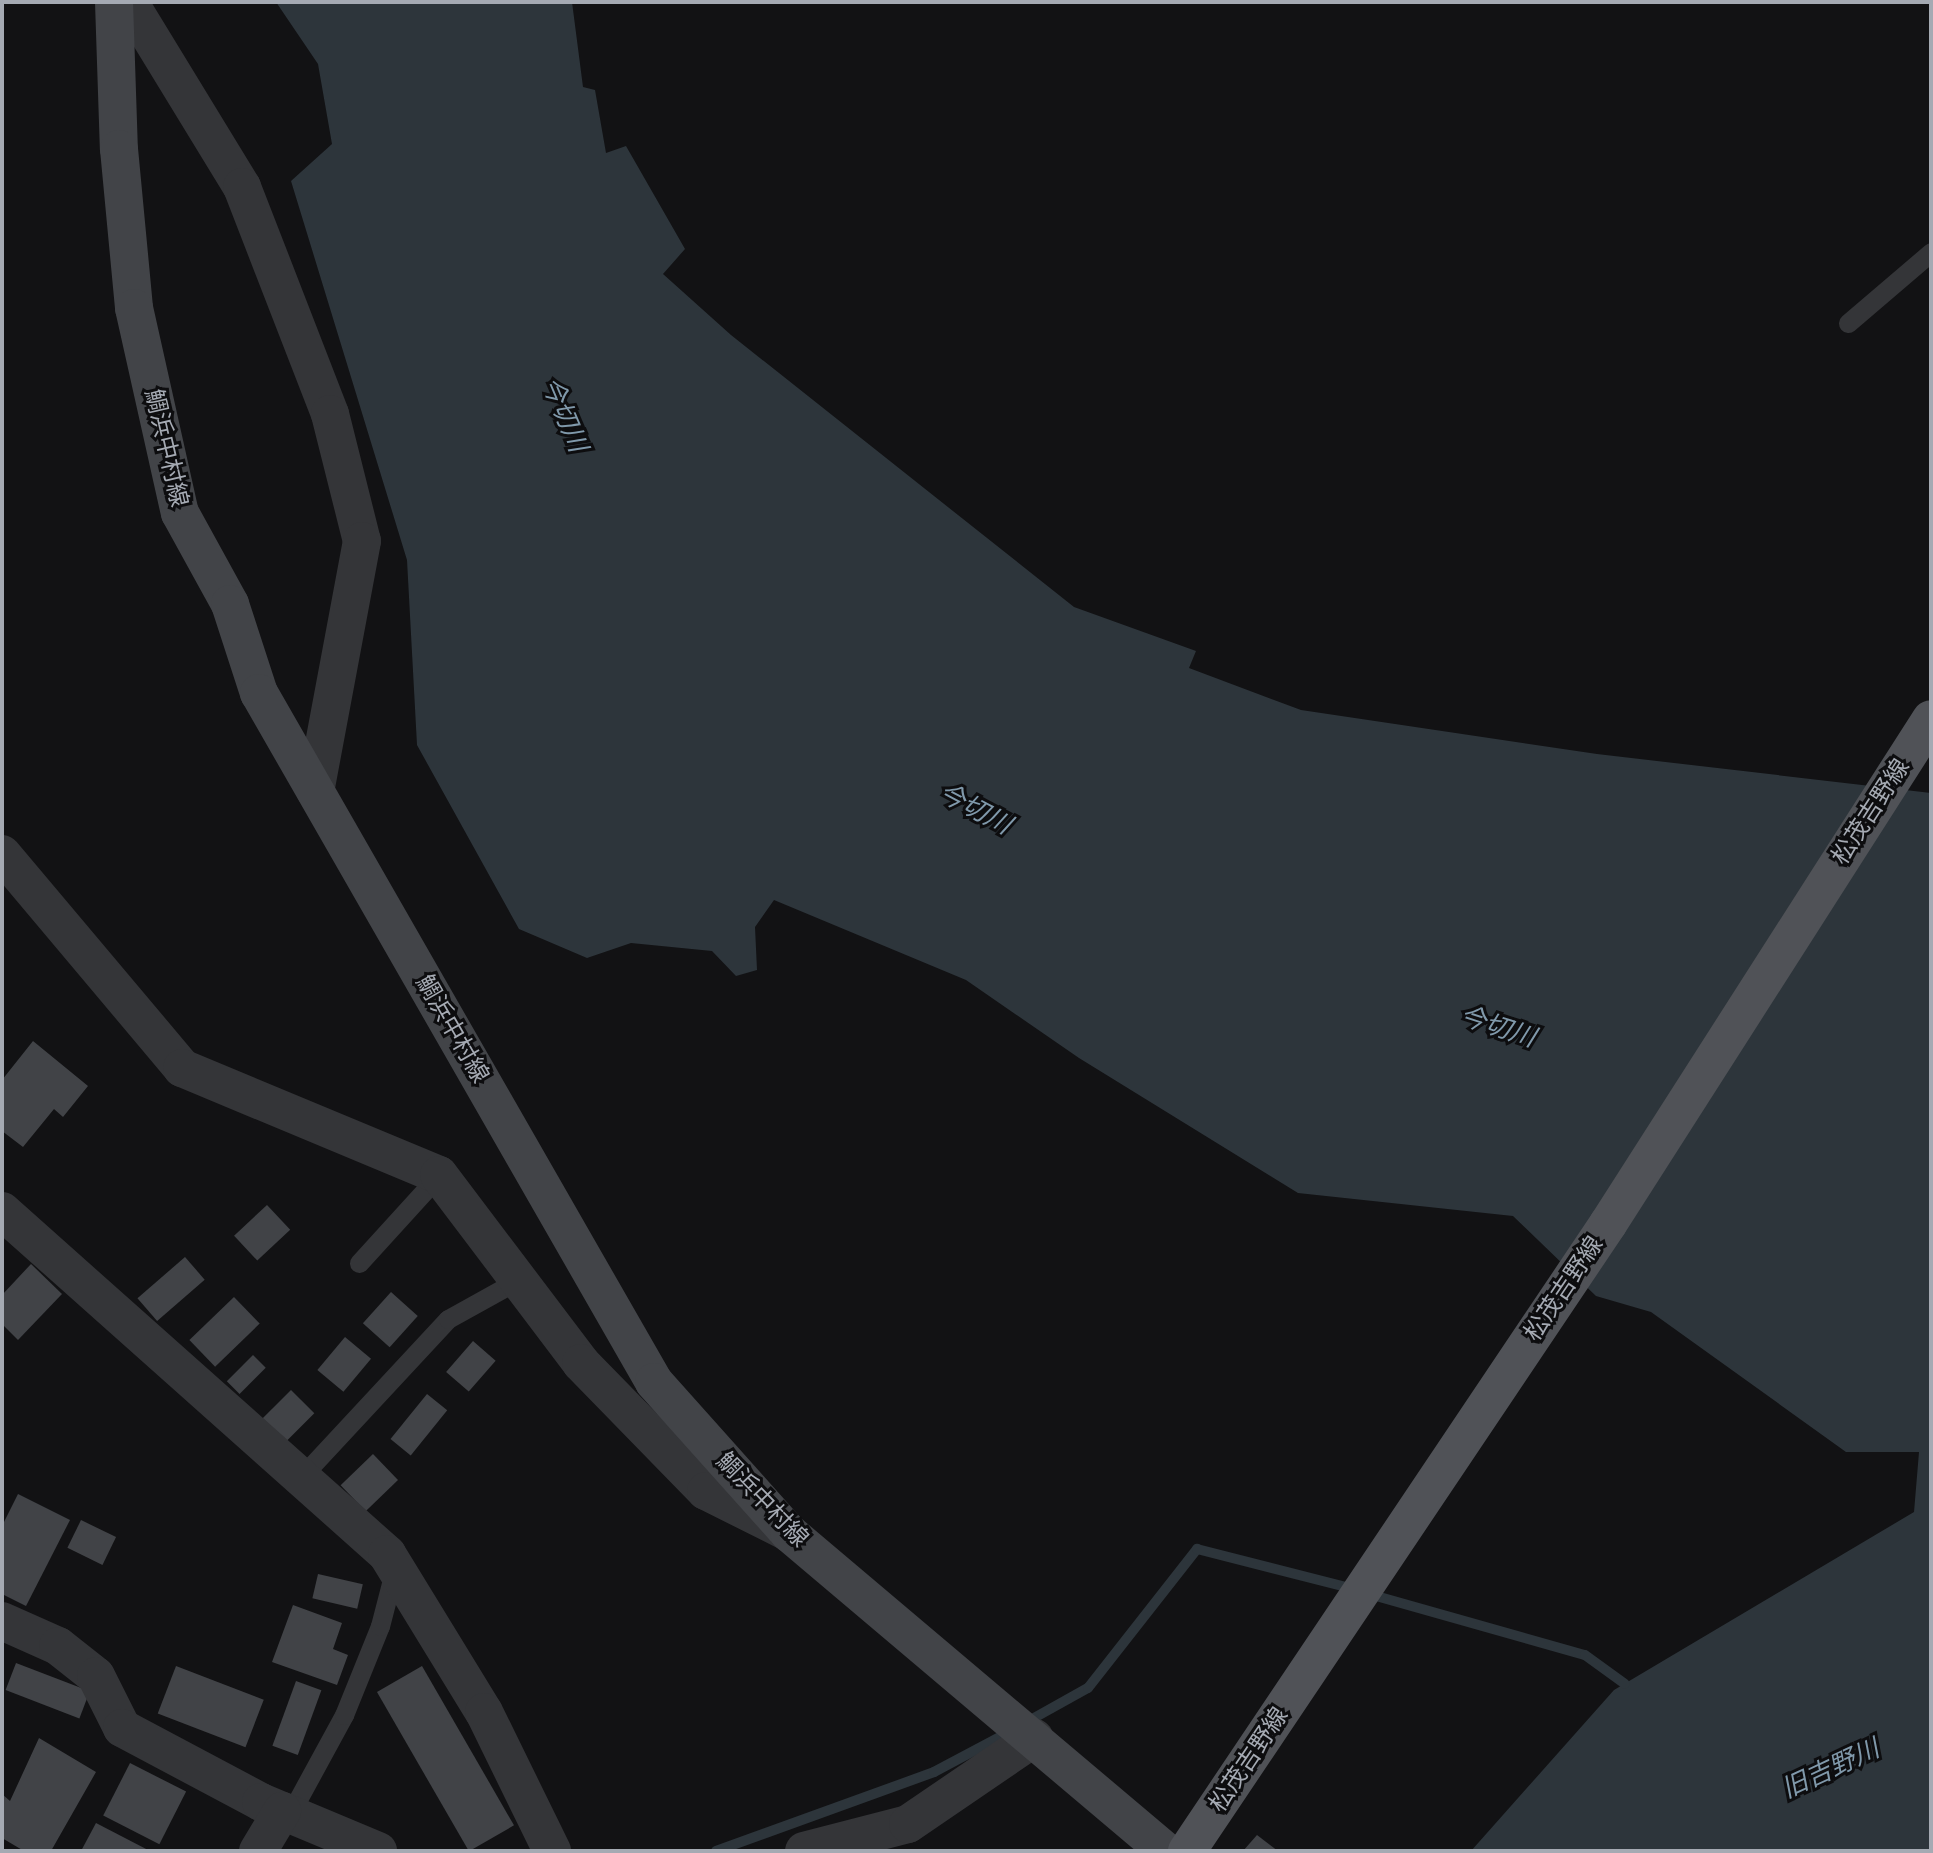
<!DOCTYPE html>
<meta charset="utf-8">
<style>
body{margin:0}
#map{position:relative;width:1933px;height:1853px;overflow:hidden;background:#121214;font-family:Signika,"Noto Sans JP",sans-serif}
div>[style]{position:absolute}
.water>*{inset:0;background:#2d353b}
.stream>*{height:10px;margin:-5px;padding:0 5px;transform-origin:5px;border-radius:5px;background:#2d353b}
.building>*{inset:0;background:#414347;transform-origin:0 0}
.service>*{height:19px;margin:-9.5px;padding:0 9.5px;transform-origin:9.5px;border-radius:9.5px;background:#343538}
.minor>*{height:38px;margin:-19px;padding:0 19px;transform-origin:19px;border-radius:19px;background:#343538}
.secondary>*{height:38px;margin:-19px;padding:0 19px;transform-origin:19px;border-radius:19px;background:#424448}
.primary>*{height:38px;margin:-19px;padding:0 19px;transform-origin:19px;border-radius:19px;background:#505257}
span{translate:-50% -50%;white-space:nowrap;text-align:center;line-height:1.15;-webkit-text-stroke:6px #0d0d0f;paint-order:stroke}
.street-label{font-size:24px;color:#a5aab3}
.water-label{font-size:26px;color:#8099ab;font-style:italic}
.frame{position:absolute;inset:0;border:4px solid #a5aab3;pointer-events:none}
</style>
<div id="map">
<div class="water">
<div style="clip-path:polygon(276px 2px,572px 2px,583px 87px,595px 90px,606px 153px,626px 146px,685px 249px,663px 274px,731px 335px,1074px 607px,1196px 651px,1189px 668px,1301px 710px,1597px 754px,1931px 793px,1931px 1851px,1471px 1851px,1614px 1690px,1914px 1512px,1919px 1452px,1846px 1452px,1651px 1312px,1596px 1296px,1513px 1216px,1298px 1193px,1079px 1058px,966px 980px,774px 900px,755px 927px,757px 970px,736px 976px,712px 951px,631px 943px,587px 958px,519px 929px,417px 745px,407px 560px,291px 181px,332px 144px,318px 64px)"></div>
</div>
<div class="stream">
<div style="left:1369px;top:1594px;width:224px;rotate:15.8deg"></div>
<div style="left:1585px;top:1655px;width:49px;rotate:35.9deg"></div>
<div style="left:1025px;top:1723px;width:72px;rotate:-29.1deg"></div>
<div style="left:1088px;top:1688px;width:177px;rotate:-51.9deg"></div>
<div style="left:1197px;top:1549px;width:162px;rotate:14.3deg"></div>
<div style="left:716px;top:1851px;width:232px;rotate:-19.9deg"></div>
<div style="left:934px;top:1772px;width:87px;rotate:-28deg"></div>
</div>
<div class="building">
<div style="clip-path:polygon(33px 1041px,88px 1086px,63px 1117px,54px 1109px,23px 1147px,2px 1131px,2px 1080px)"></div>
<div style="left:267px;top:1205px;width:34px;height:45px;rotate:47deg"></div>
<div style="left:185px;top:1257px;width:30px;height:63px;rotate:49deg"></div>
<div style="clip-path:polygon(31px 1264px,62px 1294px,18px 1340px,2px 1324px,2px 1295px)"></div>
<div style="left:391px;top:1292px;width:36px;height:42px;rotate:42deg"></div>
<div style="left:234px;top:1297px;width:37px;height:62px;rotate:46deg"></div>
<div style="left:345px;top:1337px;width:34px;height:43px;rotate:40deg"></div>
<div style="left:473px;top:1341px;width:30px;height:41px;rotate:41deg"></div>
<div style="left:253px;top:1355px;width:18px;height:37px;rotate:45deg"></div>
<div style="left:291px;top:1390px;width:33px;height:40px;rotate:45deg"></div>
<div style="left:427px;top:1394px;width:26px;height:58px;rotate:39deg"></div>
<div style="left:373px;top:1454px;width:36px;height:45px;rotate:46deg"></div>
<div style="clip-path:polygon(18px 1494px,70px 1520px,26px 1606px,2px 1594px,2px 1526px)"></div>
<div style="left:81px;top:1520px;width:39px;height:31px;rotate:26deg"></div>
<div style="left:318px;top:1574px;width:46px;height:25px;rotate:13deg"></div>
<div style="clip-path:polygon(293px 1605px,342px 1623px,333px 1649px,348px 1655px,337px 1685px,272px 1662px)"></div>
<div style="left:16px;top:1663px;width:79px;height:29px;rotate:21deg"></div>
<div style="left:176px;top:1666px;width:94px;height:51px;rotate:21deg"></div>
<div style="left:422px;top:1666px;width:184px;height:52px;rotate:60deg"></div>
<div style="left:296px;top:1681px;width:27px;height:69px;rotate:20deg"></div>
<div style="clip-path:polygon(39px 1738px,96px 1772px,51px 1851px,24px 1851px,2px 1838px,2px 1794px,10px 1801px)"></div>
<div style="left:130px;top:1763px;width:63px;height:59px;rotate:27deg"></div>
<div style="clip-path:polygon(96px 1823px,150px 1851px,81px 1851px)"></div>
<div style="clip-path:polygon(1257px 1835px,1278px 1851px,1243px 1851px)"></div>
</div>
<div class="service">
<div style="left:1848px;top:323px;width:109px;rotate:-40.5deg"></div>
<div style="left:359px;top:1263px;width:119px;rotate:-47.7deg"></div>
<div style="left:302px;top:1476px;width:214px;rotate:-47.1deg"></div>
<div style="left:448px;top:1319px;width:80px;rotate:-29.1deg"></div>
<div style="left:290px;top:1814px;width:113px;rotate:-61.4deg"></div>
<div style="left:344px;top:1715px;width:96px;rotate:-68deg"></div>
<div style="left:380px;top:1626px;width:60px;rotate:-75.5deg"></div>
</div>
<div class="minor">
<div style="left:129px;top:2px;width:217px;rotate:58.6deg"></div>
<div style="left:242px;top:187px;width:243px;rotate:68.8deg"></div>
<div style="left:330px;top:414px;width:131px;rotate:75.9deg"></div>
<div style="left:362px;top:541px;width:254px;rotate:100.6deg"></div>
<div style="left:2px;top:854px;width:280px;rotate:49.9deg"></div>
<div style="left:182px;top:1068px;width:278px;rotate:22.6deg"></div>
<div style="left:439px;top:1175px;width:236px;rotate:52.9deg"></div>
<div style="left:581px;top:1363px;width:179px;rotate:45.7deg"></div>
<div style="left:706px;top:1491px;width:92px;rotate:26.6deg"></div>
<div style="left:2px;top:1211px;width:516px;rotate:41.7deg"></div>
<div style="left:387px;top:1554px;width:185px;rotate:58.5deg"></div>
<div style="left:484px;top:1712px;width:155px;rotate:63.9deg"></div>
<div style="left:2px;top:1621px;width:61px;rotate:24.1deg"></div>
<div style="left:58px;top:1646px;width:48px;rotate:38.3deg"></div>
<div style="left:96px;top:1676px;width:58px;rotate:63.4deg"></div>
<div style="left:122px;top:1728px;width:157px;rotate:28deg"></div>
<div style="left:261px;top:1802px;width:127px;rotate:22.7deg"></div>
<div style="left:258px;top:1851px;width:47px;rotate:-59deg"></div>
<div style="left:804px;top:1851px;width:107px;rotate:-14.6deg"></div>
<div style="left:908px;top:1824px;width:153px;rotate:-34.3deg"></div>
</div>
<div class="secondary">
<div style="left:114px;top:2px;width:147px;rotate:88.1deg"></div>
<div style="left:119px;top:149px;width:160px;rotate:84.6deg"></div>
<div style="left:134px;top:308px;width:210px;rotate:77.4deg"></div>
<div style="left:180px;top:513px;width:104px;rotate:61.2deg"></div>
<div style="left:230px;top:604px;width:94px;rotate:72deg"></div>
<div style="left:259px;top:693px;width:794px;rotate:60.17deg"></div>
<div style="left:654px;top:1382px;width:203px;rotate:48.2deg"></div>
<div style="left:789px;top:1533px;width:492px;rotate:40.2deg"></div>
</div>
<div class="primary">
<div style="left:1187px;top:1851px;width:755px;rotate:-56.12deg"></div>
<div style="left:1608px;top:1224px;width:599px;rotate:-57.4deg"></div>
</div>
<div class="street-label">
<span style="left:166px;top:448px;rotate:77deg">鯛浜中村線</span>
<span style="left:1871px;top:812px;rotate:-57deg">松茂吉野線</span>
<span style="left:452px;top:1029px;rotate:60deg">鯛浜中村線</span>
<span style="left:1564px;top:1289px;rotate:-56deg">松茂吉野線</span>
<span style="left:762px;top:1500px;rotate:46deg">鯛浜中村線</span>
<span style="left:1249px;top:1760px;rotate:-56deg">松茂吉野線</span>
</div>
<div class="water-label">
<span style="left:563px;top:415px;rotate:67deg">今切川</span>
<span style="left:974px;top:810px;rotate:28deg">今切川</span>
<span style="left:1497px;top:1028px;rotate:18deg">今切川</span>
<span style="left:1831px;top:1770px;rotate:-25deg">旧吉野川</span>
</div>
<div class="frame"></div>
</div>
